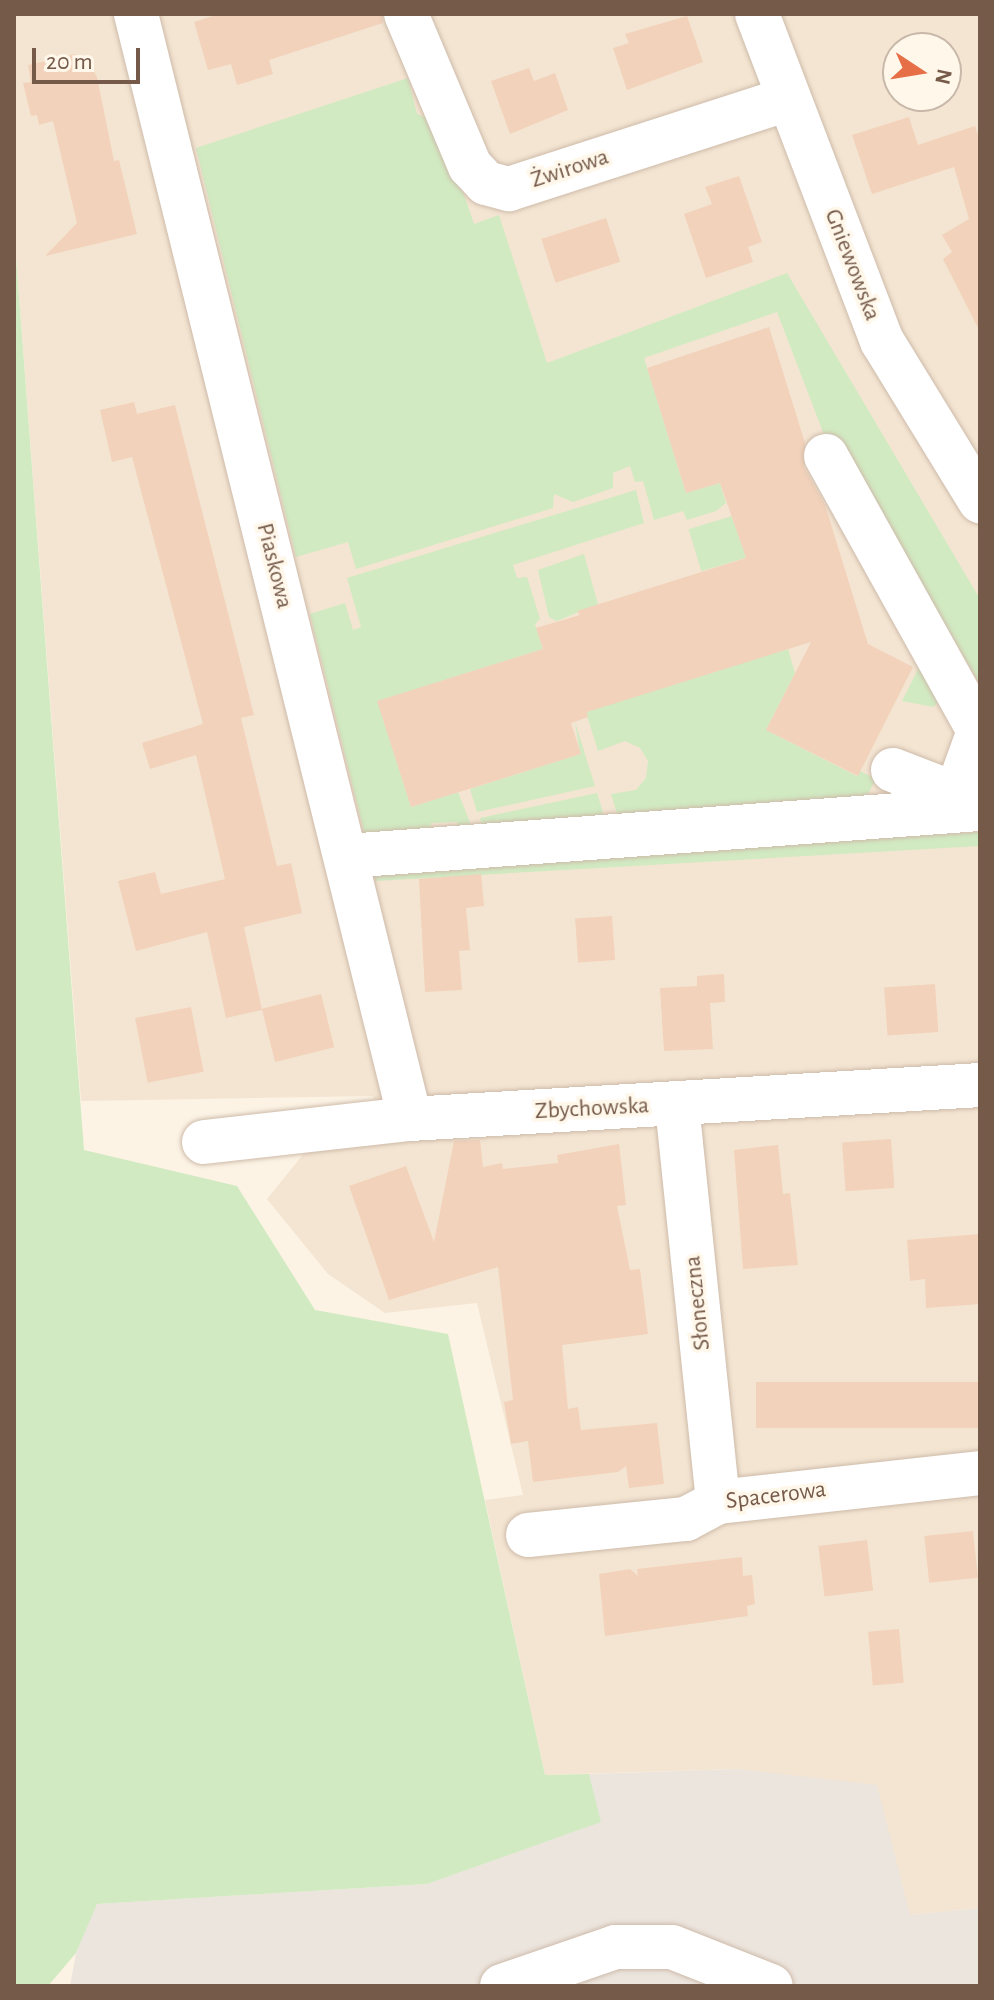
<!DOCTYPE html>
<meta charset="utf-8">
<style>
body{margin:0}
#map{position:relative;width:994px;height:2000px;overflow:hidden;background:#fcf3e4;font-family:"Alegreya Sans",sans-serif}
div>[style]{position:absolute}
.residential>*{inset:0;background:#f4e5d2}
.industrial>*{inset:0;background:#ece5de}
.green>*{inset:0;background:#d1eac2;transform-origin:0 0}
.building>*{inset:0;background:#f2d2bb;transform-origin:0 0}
.roads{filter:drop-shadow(0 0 2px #cebbaa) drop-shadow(0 0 2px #cebbaa)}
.minor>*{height:44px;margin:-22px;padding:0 22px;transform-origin:22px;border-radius:22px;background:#fff}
span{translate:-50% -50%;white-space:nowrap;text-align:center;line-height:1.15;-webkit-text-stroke:7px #fff7ea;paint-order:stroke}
.street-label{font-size:24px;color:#755a49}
.frame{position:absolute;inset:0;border:16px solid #755a49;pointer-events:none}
.north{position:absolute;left:882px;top:32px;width:80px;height:80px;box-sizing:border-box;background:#fff7ea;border:2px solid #c8b8aa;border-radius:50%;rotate:102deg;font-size:22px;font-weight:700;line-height:32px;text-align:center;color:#755a49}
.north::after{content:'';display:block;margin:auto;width:28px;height:36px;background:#e76f48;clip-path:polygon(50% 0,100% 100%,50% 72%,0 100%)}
.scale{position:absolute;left:32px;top:48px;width:108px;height:36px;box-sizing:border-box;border:4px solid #755a49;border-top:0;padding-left:10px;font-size:24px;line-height:28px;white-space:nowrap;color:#755a49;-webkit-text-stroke:6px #fff7ea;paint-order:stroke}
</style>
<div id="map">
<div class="residential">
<div style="clip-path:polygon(evenodd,14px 14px,980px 14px,980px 1908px,910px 1915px,805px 1779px,738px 1769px,545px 1775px,485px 1500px,523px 1495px,477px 1303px,385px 1313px,328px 1274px,267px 1199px,309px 1147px,387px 1136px,373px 1096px,81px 1101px,14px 231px,14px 14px,898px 48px,946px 48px,946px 96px,898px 96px,898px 48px)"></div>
</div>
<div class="industrial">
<div style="clip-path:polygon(738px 1769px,877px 1785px,910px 1915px,980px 1908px,980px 1986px,70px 1986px,76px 1953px,96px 1904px,427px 1884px,600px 1822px,589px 1774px)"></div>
</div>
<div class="green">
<div style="clip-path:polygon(408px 78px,417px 114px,440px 123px,474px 224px,499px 215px,547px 363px,787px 273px,980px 599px,980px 685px,845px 449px,831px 453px,777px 312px,644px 358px,686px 493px,720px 483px,726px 503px,716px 511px,687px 520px,683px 511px,654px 520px,643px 481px,635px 482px,630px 466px,613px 473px,613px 488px,573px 502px,554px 494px,553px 508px,356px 569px,348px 542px,296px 557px,196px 148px)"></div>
<div style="clip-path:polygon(14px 231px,84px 1150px,237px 1186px,315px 1310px,448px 1334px,545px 1775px,589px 1774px,601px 1822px,427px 1884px,97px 1904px,76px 1953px,48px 1986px,14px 1986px)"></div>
<div style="clip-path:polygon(636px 490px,644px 523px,513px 565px,517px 578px,527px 577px,540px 619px,535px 624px,543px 649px,378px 701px,411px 807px,458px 792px,473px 830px,459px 833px,457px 822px,431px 823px,432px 830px,365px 836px,310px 614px,345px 603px,353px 630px,361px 627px,347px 578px)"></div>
<div style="left:745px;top:512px;width:44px;height:59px;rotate:73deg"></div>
<div style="clip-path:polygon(584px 554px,598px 604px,557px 621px,549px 617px,538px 570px)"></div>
<div style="clip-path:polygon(788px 649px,795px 673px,766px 730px,857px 776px,860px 771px,876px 779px,862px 805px,620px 824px,611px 794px,636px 790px,646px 778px,648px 761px,640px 748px,625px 741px,598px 751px,585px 709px)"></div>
<div style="clip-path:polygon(920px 665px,941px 700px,933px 707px,902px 701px)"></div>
<div style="clip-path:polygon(575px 722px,595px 786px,477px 812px,470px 789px,580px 754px)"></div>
<div style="clip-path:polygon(597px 793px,607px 825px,483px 830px,480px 818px)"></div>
<div style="clip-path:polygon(980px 832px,980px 846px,375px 881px,375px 876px,382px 869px)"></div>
</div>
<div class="building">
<div style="clip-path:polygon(219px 14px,382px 14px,383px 23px,269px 60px,273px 74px,237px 85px,231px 64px,208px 70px,194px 22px)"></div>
<div style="clip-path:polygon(687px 16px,703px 62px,627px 90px,613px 48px,629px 43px,625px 34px)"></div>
<div style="clip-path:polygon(76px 54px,80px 71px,92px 68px,97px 77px,114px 161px,119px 160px,137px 234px,45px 256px,77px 223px,53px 121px,39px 125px,37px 115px,31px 116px,23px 83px,31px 82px,28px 65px)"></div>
<div style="clip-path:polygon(529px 68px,534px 81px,555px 73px,568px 110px,510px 134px,491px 81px)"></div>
<div style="clip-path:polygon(909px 117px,918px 145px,975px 126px,980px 141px,980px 332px,943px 259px,952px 252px,942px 235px,969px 219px,954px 167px,872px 194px,852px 135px)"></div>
<div style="clip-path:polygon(739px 176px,762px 242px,748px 247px,753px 262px,706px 278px,684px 214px,712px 204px,705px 187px)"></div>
<div style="left:606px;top:218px;width:46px;height:68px;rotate:72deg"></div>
<div style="clip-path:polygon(769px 327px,805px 443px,804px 467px,825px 505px,868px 644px,913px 667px,858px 776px,766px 730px,811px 642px,587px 712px,588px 717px,571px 723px,581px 754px,411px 807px,377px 701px,543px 649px,536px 628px,580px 615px,577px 611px,746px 558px,720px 483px,686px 493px,647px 368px)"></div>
<div style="clip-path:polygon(134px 402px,137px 414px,175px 405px,254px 715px,241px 718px,277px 866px,291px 863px,302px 913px,244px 927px,262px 1010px,226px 1018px,207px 932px,136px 951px,118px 881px,155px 872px,161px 894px,225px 879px,196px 755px,150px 769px,142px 743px,203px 724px,132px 457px,112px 462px,100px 410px)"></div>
<div style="clip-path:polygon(481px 874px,484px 906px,466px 908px,470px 950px,459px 951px,462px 990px,425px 992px,419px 879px)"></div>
<div style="left:612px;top:916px;width:44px;height:37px;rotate:86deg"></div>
<div style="clip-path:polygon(724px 974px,725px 1002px,710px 1003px,713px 1049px,664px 1051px,660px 988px,697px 986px,697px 976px)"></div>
<div style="left:935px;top:984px;width:48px;height:51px;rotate:86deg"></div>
<div style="left:321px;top:994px;width:55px;height:61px;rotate:76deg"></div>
<div style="left:191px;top:1007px;width:66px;height:57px;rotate:79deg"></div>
<div style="left:891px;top:1139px;width:49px;height:49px;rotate:86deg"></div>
<div style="clip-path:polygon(480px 1140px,483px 1167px,502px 1163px,503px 1169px,558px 1163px,557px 1155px,619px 1144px,626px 1205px,617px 1206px,630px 1270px,640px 1269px,648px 1334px,562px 1345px,568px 1409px,578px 1407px,581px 1430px,657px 1423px,664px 1484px,629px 1488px,626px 1466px,618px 1472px,533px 1482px,528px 1441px,511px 1444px,504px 1402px,513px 1400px,498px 1267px,389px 1300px,349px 1186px,406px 1166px,434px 1242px,454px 1141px)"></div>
<div style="clip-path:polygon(778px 1145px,783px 1194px,790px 1193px,798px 1265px,743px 1269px,734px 1150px)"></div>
<div style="clip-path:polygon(980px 1234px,980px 1304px,926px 1308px,925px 1279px,910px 1281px,907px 1240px)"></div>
<div style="left:980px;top:1382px;width:46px;height:224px;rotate:90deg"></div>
<div style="left:973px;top:1531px;width:47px;height:49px;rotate:84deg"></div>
<div style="left:867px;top:1540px;width:51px;height:49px;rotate:83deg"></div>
<div style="clip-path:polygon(742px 1557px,743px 1576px,752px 1575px,755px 1604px,747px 1606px,748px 1616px,605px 1636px,599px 1574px,630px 1569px,638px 1576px,637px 1569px)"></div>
<div style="left:899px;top:1629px;width:54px;height:31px;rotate:85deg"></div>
</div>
<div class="roads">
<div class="minor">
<div style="left:136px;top:14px;width:1138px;rotate:76.07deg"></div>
<div style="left:406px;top:14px;width:165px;rotate:67.2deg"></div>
<div style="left:470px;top:166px;width:23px;rotate:47deg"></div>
<div style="left:486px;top:183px;width:24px;rotate:15deg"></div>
<div style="left:509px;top:189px;width:292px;rotate:-17.9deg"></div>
<div style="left:757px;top:14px;width:350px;rotate:69.1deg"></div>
<div style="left:882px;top:341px;width:188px;rotate:58.5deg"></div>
<div style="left:826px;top:456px;width:315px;rotate:60.9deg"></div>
<div style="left:979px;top:731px;width:85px;rotate:109.9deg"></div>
<div style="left:893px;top:770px;width:66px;rotate:21.2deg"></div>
<div style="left:347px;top:856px;width:635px;rotate:-4.25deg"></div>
<div style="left:677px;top:1105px;width:399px;rotate:84.1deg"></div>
<div style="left:204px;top:1142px;width:207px;rotate:-6.4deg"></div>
<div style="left:410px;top:1119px;width:571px;rotate:-3.41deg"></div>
<div style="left:528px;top:1535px;width:159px;rotate:-5.8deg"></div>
<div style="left:686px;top:1519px;width:36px;rotate:-28deg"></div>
<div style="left:718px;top:1502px;width:264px;rotate:-6.3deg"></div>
<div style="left:502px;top:1986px;width:120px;rotate:-19deg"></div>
<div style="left:615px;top:1947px;width:57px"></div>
<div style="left:672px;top:1947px;width:106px;rotate:21.5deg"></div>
</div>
</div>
<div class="street-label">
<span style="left:570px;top:169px;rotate:-18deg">Żwirowa</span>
<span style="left:852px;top:265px;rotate:69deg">Gniewowska</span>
<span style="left:274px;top:566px;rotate:76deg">Piaskowa</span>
<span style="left:592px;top:1109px;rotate:-3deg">Zbychowska</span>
<span style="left:698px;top:1303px;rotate:-96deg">Słoneczna</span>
<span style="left:776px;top:1496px;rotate:-7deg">Spacerowa</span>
</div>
<div class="frame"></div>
<div class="north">N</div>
<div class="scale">20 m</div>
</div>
